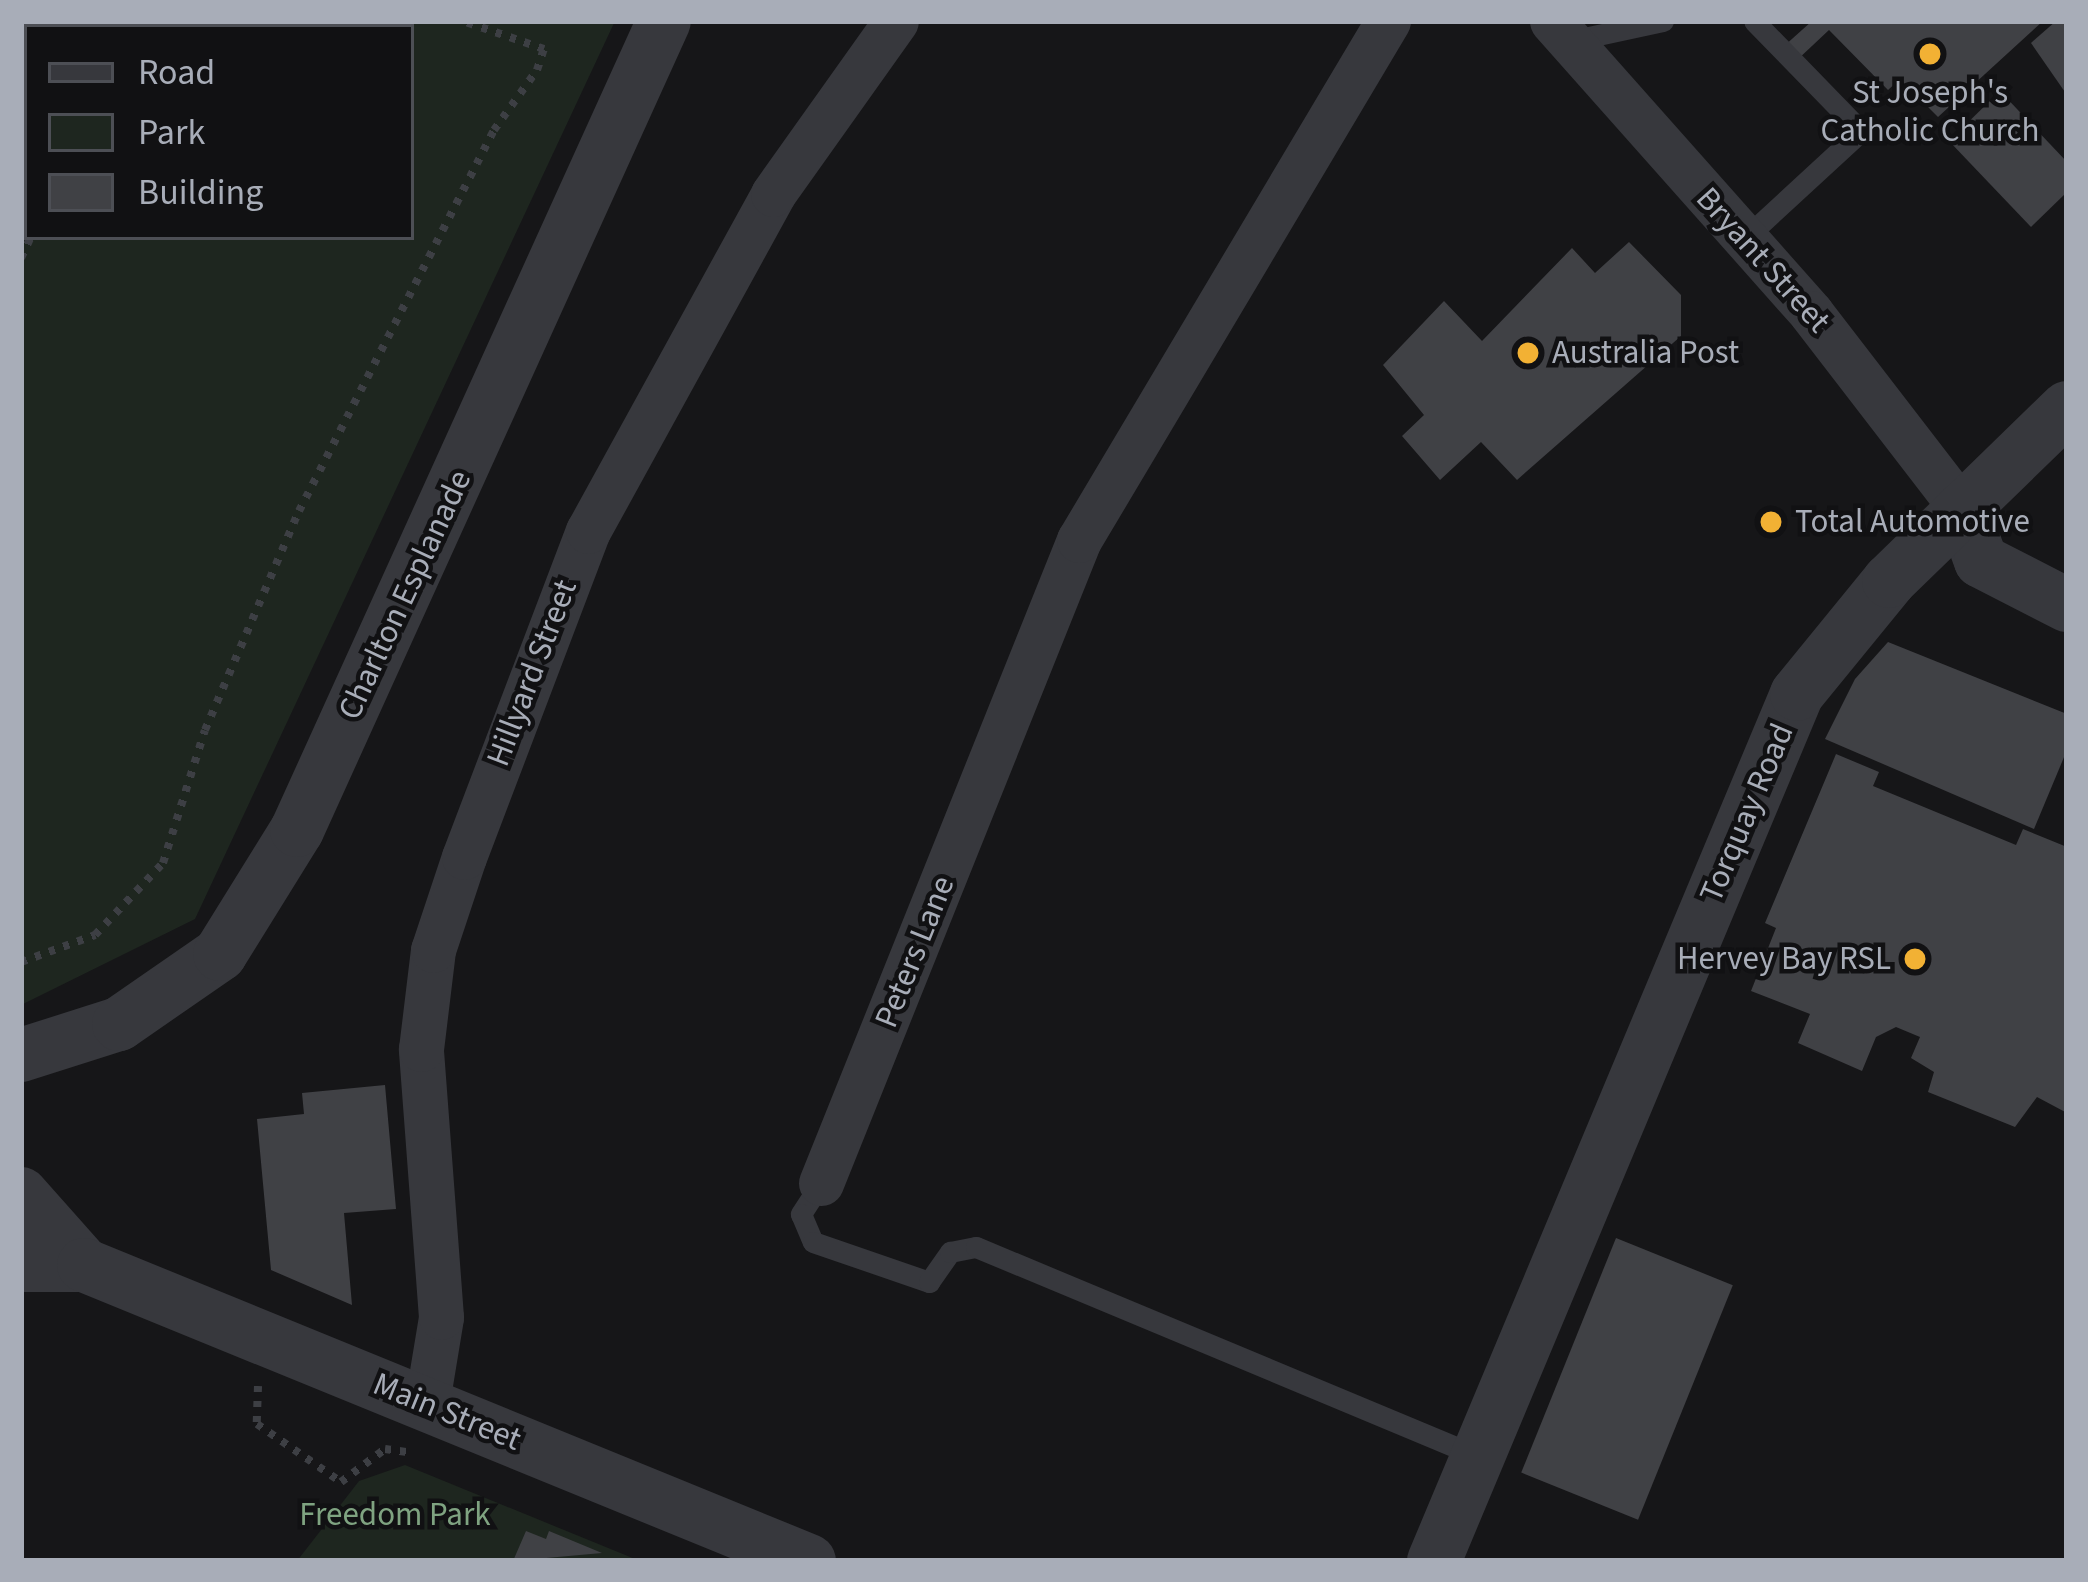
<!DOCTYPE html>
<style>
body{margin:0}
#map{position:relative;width:2088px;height:1582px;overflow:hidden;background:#161618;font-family:"Source Sans 3",sans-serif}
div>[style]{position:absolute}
.green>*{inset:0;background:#1e261f}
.building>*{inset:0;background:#404145;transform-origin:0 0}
.path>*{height:8px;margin-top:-4px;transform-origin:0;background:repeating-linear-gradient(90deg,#3d3f44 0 6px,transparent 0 15px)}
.service>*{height:21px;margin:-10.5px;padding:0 10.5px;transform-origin:10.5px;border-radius:10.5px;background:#37383d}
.minor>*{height:45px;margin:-22.5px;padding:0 22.5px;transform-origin:22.5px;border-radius:22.5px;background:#37383d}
.tertiary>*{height:54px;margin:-27px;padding:0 27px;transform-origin:27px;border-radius:27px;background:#37383d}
.dots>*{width:33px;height:33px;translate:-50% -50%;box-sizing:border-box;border:6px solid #111113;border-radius:50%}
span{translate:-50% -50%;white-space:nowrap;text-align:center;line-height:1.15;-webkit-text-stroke:9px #111113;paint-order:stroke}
.poi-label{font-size:33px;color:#a8adb8}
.left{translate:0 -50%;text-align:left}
.right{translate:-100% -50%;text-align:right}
.street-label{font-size:33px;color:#a8adb8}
.park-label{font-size:33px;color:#7fa381}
.frame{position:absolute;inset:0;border:24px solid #a8adb8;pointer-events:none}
.legend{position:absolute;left:24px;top:24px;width:390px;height:216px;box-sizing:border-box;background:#111113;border:3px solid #4d4f55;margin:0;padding:15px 21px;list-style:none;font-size:36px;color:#a8adb8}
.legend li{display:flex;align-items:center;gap:24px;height:60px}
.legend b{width:60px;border:3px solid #4d4f55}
</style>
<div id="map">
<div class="green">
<div style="clip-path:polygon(evenodd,21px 21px,615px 21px,195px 919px,21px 1005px,21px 21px,27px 27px,411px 27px,411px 237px,27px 237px,27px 27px)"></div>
<div style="clip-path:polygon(405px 1465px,640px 1561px,297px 1561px,359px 1481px)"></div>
</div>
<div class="building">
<div style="clip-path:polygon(1812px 21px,2043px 21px,1938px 117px,1900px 79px,1888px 90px,1829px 30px,1796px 61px,1783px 47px)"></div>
<div style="clip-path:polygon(2056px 21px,2067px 21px,2067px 95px,2031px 43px)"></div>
<div style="clip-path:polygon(2000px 91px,2067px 162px,2067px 192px,2031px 227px,1949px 141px)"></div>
<div style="clip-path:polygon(1629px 242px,1681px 295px,1681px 336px,1517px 480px,1481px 442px,1440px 480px,1402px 436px,1424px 415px,1383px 365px,1444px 301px,1482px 341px,1572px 248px,1595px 273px)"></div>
<div style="clip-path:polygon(1888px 642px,2067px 714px,2067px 750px,2034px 829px,1825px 739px,1855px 679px)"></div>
<div style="clip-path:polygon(1836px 754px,1879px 772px,1873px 786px,2016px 845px,2023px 829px,2067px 847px,2067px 1113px,2037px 1097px,2015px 1127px,1928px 1092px,1934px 1072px,1911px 1058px,1920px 1037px,1896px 1027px,1876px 1037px,1862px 1071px,1798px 1043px,1810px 1014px,1751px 991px,1776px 928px,1765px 923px)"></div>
<div style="clip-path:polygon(385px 1085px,396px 1209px,344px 1213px,352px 1305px,271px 1270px,257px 1119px,304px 1114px,302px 1093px)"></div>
<div style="left:1616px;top:1238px;width:126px;height:253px;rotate:22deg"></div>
<div style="clip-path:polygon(526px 1531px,546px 1539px,549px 1531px,602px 1553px,513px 1561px)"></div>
</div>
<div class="path">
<div style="left:108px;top:27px;width:12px;rotate:-31deg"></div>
<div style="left:158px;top:27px;width:7px;rotate:-63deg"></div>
<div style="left:21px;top:77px;width:7px;rotate:-27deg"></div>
<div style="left:21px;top:258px;width:23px;rotate:-65deg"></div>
<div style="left:21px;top:962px;width:79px;rotate:-20deg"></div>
<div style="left:95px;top:935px;width:99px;rotate:-46.6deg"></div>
<div style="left:163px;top:863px;width:139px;rotate:-72.5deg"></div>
<div style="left:205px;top:730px;width:238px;rotate:-66.8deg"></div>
<div style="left:299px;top:511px;width:428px;rotate:-62.9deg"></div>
<div style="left:494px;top:130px;width:74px;rotate:-54.4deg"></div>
<div style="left:537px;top:70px;width:22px;rotate:-72deg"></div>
<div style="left:544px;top:49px;width:86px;rotate:-160.9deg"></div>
<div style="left:258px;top:1386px;width:38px;rotate:92deg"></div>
<div style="left:257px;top:1424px;width:102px;rotate:34.6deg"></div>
<div style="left:341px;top:1482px;width:55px;rotate:-36.9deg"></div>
<div style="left:385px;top:1449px;width:28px;rotate:8deg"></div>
</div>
<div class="service">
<div style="left:1570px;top:41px;width:95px;rotate:-12.1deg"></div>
<div style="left:1744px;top:239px;width:159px;rotate:-42.7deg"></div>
<div style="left:1861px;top:131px;width:153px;rotate:-134.2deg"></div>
<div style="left:821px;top:1183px;width:37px;rotate:123deg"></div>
<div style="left:801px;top:1214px;width:30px;rotate:67deg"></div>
<div style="left:813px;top:1242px;width:123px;rotate:19deg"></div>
<div style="left:929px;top:1282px;width:37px;rotate:-55deg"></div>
<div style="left:950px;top:1252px;width:26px;rotate:-11deg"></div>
<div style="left:976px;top:1247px;width:543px;rotate:22.64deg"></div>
</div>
<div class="minor">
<div style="left:1552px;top:21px;width:390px;rotate:48.4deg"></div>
<div style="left:1811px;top:313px;width:247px;rotate:52.4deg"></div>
<div style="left:821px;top:1183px;width:693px;rotate:-68.14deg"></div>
<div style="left:1079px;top:540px;width:604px;rotate:-59.23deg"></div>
<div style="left:427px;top:1402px;width:86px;rotate:-80.6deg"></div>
<div style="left:441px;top:1317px;width:269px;rotate:-94.3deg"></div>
<div style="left:421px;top:1049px;width:100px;rotate:-83.1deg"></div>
<div style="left:433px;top:950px;width:98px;rotate:-71.6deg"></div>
<div style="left:464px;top:857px;width:349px;rotate:-69.2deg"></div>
<div style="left:588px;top:531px;width:384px;rotate:-61.2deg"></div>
<div style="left:773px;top:194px;width:212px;rotate:-54.6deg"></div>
</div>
<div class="tertiary">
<div style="left:1962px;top:509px;width:55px;rotate:69.9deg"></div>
<div style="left:1981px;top:561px;width:97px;rotate:27.1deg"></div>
<div style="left:21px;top:1055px;width:103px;rotate:-17.6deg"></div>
<div style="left:119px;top:1024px;width:123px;rotate:-34.7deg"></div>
<div style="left:220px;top:954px;width:146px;rotate:-58.2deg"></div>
<div style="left:297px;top:830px;width:888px;rotate:-65.6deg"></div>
<div style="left:21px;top:1194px;width:95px;rotate:48.4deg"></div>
<div style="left:21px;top:1265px;width:63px"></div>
<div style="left:84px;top:1265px;width:783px;rotate:22.21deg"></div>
<div style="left:1434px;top:1561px;width:940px;rotate:-67.28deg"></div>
<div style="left:1797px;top:694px;width:146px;rotate:-50.8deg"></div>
<div style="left:1889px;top:581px;width:248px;rotate:-44.2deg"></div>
</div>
<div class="dots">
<div style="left:1930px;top:54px;background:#f2b134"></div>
<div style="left:1528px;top:353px;background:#f2b134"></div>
<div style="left:1771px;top:522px;background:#f2b134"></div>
<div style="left:1915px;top:959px;background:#f2b134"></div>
</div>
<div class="poi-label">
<span style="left:1930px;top:112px">St Joseph's<br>Catholic Church</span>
<span class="left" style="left:1552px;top:353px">Australia Post</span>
<span class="left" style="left:1795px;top:522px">Total Automotive</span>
<span class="right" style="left:1891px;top:959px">Hervey Bay RSL</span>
</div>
<div class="street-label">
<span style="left:1763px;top:260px;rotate:48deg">Bryant Street</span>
<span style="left:405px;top:595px;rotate:-65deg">Charlton Esplanade</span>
<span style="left:532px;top:673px;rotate:-69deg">Hillyard Street</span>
<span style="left:1747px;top:813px;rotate:-67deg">Torquay Road</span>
<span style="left:915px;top:952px;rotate:-68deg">Peters Lane</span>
<span style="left:447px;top:1412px;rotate:22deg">Main Street</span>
</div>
<div class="park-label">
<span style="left:395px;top:1515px">Freedom Park</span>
</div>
<div class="frame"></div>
<ul class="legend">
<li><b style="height:15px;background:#37383d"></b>Road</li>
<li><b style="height:33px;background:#1e261f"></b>Park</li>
<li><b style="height:33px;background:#404145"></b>Building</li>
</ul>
</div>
